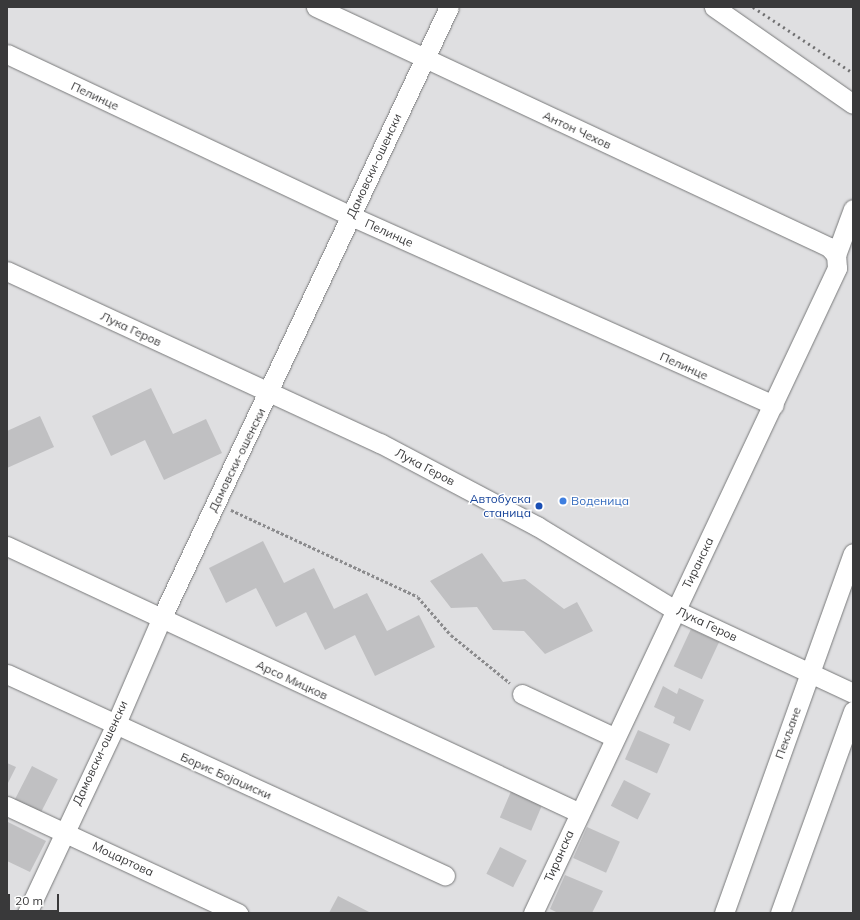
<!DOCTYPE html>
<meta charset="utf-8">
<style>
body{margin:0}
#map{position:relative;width:860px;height:920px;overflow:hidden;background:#dfdfe1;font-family:Mulish,sans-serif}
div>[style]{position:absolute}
.building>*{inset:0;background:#c0c0c2;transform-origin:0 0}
.path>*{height:2.5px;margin-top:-1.25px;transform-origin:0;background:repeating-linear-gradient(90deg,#8b8b8d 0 3px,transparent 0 5px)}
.roads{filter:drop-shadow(0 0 1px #78797a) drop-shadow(0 0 1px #78797a)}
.minor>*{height:19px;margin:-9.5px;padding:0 9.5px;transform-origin:9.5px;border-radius:9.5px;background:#fff}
.rail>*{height:3px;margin-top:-1.5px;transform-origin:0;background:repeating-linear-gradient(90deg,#6e6e6f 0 2px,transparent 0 6px)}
.dots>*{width:11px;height:11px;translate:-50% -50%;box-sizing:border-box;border:2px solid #fff;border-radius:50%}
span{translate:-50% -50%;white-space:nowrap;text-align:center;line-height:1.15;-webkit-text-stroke:3px #fff;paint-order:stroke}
.street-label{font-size:12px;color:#39393a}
.transit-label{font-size:12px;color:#164399}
.right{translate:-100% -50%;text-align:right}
.shop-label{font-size:12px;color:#366cbe}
.left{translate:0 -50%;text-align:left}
.frame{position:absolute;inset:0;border:8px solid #39393a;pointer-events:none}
.scale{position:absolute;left:8px;top:894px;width:51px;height:18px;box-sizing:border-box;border:2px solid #39393a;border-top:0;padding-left:5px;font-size:12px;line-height:14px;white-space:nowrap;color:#39393a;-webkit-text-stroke:3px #fff;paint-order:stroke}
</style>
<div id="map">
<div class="building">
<div style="clip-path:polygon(151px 388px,173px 434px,206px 419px,222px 453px,164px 480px,145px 440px,111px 456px,92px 416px)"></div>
<div style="clip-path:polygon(40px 416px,54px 447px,7px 468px,7px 431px)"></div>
<div style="clip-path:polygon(263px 541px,284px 583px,314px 568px,334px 609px,367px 593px,387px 631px,419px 615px,435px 647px,375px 676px,355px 635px,325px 650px,306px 612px,276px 627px,256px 588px,226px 603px,209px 568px)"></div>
<div style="clip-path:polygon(482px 553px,503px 582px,525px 579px,564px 609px,577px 602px,593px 631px,545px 654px,524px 631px,493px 630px,477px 607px,451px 608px,430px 581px)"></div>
<div style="left:691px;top:629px;width:31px;height:41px;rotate:25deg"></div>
<div style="clip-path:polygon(663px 686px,677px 694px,679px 688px,704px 700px,690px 731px,673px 723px,675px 717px,654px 707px)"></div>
<div style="left:638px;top:730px;width:35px;height:32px;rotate:24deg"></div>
<div style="clip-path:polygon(7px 763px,16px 767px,7px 785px)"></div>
<div style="left:32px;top:766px;width:29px;height:38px;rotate:27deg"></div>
<div style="left:624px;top:780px;width:30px;height:29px;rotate:27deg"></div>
<div style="left:512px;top:789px;width:34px;height:31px;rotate:23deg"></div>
<div style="clip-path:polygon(8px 822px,46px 841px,30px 872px,7px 861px)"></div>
<div style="left:587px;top:827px;width:36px;height:34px;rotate:24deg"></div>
<div style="left:500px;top:847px;width:30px;height:30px;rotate:27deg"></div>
<div style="clip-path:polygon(565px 875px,603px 891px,592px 913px,558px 913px,550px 909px)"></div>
<div style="clip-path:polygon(338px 896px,371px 913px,329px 913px)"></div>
</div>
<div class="path">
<div style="left:231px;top:510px;width:206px;rotate:24.9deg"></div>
<div style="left:418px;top:597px;width:50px;rotate:49deg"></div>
<div style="left:451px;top:635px;width:76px;rotate:39.1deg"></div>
</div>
<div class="roads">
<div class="minor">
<div style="left:316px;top:7px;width:566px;rotate:25.07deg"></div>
<div style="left:829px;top:247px;width:11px;rotate:49deg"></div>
<div style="left:714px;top:7px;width:169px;rotate:34.9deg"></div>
<div style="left:7px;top:54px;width:380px;rotate:25.2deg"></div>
<div style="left:351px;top:216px;width:463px;rotate:24.1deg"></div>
<div style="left:7px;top:271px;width:411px;rotate:24.8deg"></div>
<div style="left:380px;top:443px;width:178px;rotate:27.9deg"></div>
<div style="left:537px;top:526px;width:162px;rotate:31.3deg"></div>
<div style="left:675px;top:610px;width:196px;rotate:25deg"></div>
<div style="left:7px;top:546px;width:630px;rotate:24.98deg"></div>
<div style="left:7px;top:674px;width:482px;rotate:24.7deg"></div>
<div style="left:522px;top:694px;width:102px;rotate:25.1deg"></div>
<div style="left:7px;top:806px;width:255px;rotate:24.9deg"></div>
<div style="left:27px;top:913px;width:207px;rotate:-64.8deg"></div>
<div style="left:115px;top:726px;width:116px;rotate:-66.7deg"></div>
<div style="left:161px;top:619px;width:676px;rotate:-64.8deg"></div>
<div style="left:533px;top:913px;width:713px;rotate:-64.76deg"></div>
<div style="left:837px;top:268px;width:13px;rotate:-94deg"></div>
<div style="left:836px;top:255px;width:49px;rotate:-69.7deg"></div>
<div style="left:724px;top:913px;width:382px;rotate:-70.3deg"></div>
<div style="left:780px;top:913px;width:215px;rotate:-70.1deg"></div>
</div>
</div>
<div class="rail">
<div style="left:753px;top:7px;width:120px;rotate:33.4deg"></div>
</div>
<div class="dots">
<div style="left:563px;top:501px;background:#3f7fe0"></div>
<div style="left:539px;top:506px;background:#1a4fb4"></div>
</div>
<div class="street-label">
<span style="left:95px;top:96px;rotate:25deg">Пелинце</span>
<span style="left:577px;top:130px;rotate:25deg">Антон Чехов</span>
<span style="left:374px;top:166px;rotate:-65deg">Дамовски-ошенски</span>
<span style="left:389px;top:233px;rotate:24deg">Пелинце</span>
<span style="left:131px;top:329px;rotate:25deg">Лука Геров</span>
<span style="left:684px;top:366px;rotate:24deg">Пелинце</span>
<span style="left:237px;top:460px;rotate:-64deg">Дамовски-ошенски</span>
<span style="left:425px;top:467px;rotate:28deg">Лука Геров</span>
<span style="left:698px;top:563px;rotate:-64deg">Тиранска</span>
<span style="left:707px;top:624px;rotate:25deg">Лука Геров</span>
<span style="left:292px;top:680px;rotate:25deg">Арсо Мицков</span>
<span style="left:788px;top:733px;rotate:-70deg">Пекљане</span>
<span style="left:100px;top:753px;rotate:-65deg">Дамовски-ошенски</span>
<span style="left:226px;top:776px;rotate:24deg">Борис Бојаџиски</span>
<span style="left:559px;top:856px;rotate:-66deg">Тиранска</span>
<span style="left:123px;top:859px;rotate:25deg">Моцартова</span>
</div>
<div class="transit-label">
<span class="right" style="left:531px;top:506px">Автобуска<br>станица</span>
</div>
<div class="shop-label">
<span class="left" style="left:571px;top:501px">Воденица</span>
</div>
<div class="frame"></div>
<div class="scale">20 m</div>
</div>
